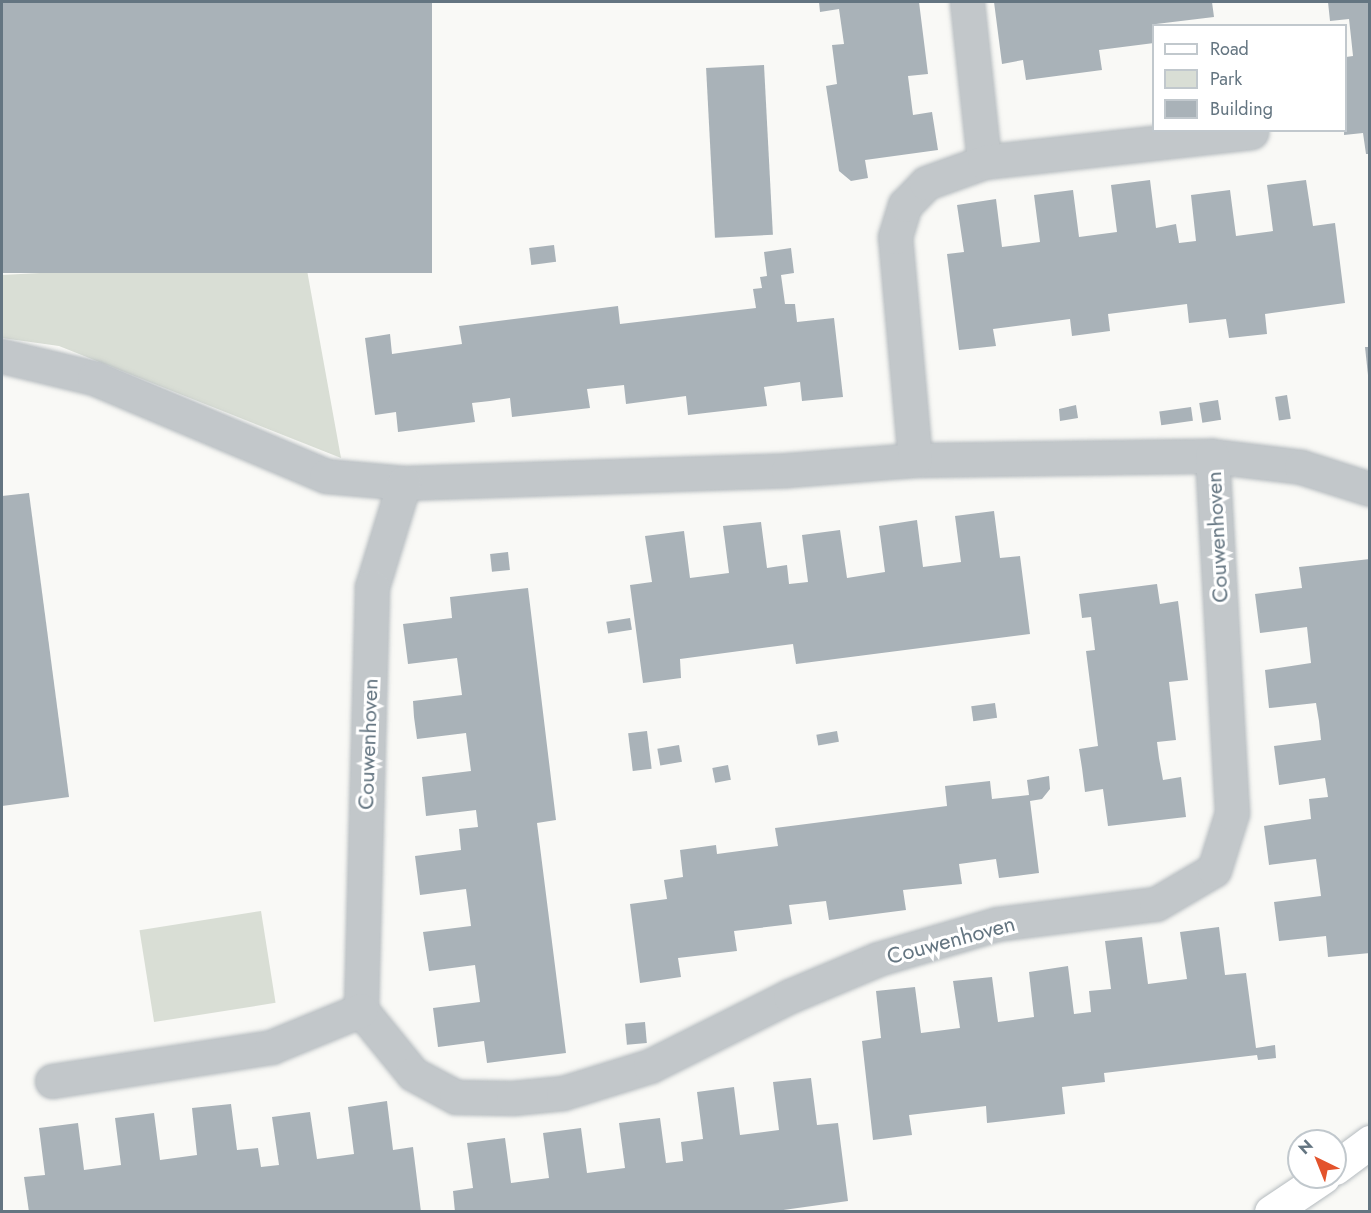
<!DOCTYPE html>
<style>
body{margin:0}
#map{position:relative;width:1371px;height:1213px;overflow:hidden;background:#f9f9f6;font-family:Jost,sans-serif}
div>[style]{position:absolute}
.green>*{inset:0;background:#d9ded5;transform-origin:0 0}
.building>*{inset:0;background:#a9b2b8;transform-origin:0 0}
.roads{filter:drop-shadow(0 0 2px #b5bbbf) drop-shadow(0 0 2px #b5bbbf)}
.street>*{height:33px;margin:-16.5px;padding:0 16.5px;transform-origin:16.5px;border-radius:16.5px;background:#c2c7ca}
.secondary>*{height:33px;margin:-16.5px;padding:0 16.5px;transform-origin:16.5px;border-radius:16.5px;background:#fff}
span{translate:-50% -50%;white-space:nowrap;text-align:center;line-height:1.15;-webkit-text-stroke:6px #fff;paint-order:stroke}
.street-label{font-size:22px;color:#647581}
.frame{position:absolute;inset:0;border:3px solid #647581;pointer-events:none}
.legend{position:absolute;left:1152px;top:24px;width:195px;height:108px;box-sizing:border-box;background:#fff;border:2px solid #c1c8cd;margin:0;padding:8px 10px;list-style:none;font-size:18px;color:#647581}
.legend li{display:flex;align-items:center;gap:12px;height:30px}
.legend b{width:30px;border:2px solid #c1c8cd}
.north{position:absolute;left:1287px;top:1129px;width:60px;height:60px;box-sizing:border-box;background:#fff;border:2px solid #c1c8cd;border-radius:50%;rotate:317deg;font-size:16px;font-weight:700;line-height:24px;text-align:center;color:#647581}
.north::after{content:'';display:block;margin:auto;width:21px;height:27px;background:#e3532c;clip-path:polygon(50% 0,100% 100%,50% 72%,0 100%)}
</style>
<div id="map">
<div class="green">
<div style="clip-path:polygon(305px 259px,341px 458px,59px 346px,2px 338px,2px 275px)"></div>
<div style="left:261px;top:911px;width:93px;height:123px;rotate:81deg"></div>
</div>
<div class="building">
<div style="left:2px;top:2px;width:430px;height:271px"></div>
<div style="clip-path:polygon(819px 2px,919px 2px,928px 74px,908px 76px,913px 115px,932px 112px,938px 150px,865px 160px,868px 178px,851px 181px,839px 171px,826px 86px,837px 84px,832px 45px,844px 44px,839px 9px,820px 12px)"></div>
<div style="clip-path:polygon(994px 2px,1212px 2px,1214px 17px,1156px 24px,1154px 43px,1099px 50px,1102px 70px,1026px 80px,1023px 60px,1002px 64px)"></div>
<div style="clip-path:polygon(1328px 2px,1370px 2px,1370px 154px,1366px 154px,1363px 133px,1344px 135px,1346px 57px,1353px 56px,1351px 37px,1349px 19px,1330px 21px)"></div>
<div style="left:764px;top:65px;width:170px;height:58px;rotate:87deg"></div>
<div style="clip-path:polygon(1150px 180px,1156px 228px,1176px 224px,1179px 243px,1196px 241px,1191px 195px,1230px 190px,1236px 236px,1273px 231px,1267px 185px,1306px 180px,1313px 226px,1335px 223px,1345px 303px,1265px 314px,1267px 334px,1229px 338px,1226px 319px,1189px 323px,1187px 304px,1108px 314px,1110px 331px,1072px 336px,1070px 319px,993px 329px,996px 346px,959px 350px,947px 254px,964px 252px,957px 205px,996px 199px,1002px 247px,1040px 242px,1034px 195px,1073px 190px,1079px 237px,1117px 232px,1111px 185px)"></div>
<div style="left:554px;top:245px;width:17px;height:25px;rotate:83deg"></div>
<div style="clip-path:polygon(791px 248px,794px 273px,781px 275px,785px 304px,795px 304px,797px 322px,834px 318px,843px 397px,802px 401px,800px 382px,764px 387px,767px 406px,688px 415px,686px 396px,626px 404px,624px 385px,587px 389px,590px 408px,512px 417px,510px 398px,490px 401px,472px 403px,475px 422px,398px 432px,396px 412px,375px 415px,365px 338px,390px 334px,392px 354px,462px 344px,459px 326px,538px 316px,618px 306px,620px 324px,756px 308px,753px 289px,762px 288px,760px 277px,767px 276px,764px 252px)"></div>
<div style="clip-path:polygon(1365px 347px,1370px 347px,1370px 375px,1368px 375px)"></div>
<div style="left:1287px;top:395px;width:24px;height:12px;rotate:81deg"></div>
<div style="left:1218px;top:400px;width:20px;height:19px;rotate:81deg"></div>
<div style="clip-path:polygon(1076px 405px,1078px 418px,1060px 421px,1059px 409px)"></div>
<div style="left:1191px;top:407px;width:14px;height:32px;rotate:82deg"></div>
<div style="clip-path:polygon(29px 493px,69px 797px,2px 806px,2px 496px)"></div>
<div style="clip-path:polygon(994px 511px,1000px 558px,1020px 556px,1030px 634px,796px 664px,793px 644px,680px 659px,681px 678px,643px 683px,630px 585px,652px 582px,645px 536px,684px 531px,690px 578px,729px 573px,723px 526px,761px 522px,767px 568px,787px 565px,789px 584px,808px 582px,802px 535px,840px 530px,847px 578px,885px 572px,879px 526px,917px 520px,923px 567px,961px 562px,955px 516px)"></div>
<div style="left:508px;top:552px;width:18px;height:18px;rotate:84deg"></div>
<div style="clip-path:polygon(1370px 559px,1370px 953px,1328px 957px,1326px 936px,1279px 941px,1274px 902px,1321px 896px,1316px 859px,1269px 865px,1264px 826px,1311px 819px,1309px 799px,1328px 797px,1325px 778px,1279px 785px,1274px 746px,1321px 740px,1319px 721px,1316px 703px,1269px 708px,1265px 670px,1311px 663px,1307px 627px,1260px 633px,1255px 594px,1302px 588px,1299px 567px)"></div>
<div style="clip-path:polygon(1157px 584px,1160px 604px,1178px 601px,1188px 680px,1169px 682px,1176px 740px,1157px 742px,1159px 758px,1163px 780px,1181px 777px,1186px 817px,1108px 826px,1103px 789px,1085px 792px,1082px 768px,1079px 749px,1098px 746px,1086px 651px,1095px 650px,1091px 617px,1082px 618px,1079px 594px)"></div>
<div style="clip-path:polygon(528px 588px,556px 820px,537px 823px,566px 1053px,487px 1063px,484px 1041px,438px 1047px,433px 1008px,480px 1002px,475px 965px,429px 971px,423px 932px,471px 926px,466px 889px,420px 895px,415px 856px,461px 850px,459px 829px,478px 827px,476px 810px,426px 816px,422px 777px,471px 771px,466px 733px,417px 739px,414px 717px,413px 701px,462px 695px,457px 658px,408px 664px,403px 624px,452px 618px,450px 597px)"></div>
<div style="left:630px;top:618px;width:12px;height:24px;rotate:81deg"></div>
<div style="left:995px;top:703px;width:15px;height:24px;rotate:82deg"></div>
<div style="left:647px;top:731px;width:38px;height:19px;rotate:83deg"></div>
<div style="left:837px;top:731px;width:11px;height:21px;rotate:80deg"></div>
<div style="left:679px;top:745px;width:17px;height:22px;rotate:80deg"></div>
<div style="left:728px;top:765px;width:15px;height:16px;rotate:79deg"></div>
<div style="clip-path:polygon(1049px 776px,1050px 789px,1042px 799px,1030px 801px,1039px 873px,999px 878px,996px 859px,959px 864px,962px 884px,903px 890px,906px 910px,829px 920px,826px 901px,789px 905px,792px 924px,734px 931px,737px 951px,678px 958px,681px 977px,640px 983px,630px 904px,667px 899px,664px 880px,683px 877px,680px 850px,716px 845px,717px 854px,778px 846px,775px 828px,947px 806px,945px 786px,990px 781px,992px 799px,1029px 795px,1027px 780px)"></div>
<div style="clip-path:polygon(1219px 927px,1225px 975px,1246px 973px,1256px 1048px,1275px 1045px,1276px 1058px,1258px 1060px,1257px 1055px,1104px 1073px,1105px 1082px,1062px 1087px,1065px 1114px,987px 1123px,986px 1106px,909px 1115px,912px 1135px,873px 1140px,862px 1041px,881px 1038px,876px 991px,915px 987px,921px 1033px,960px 1028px,953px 981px,992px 977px,998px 1022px,1034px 1017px,1029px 972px,1068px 966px,1074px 1014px,1091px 1012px,1089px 991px,1111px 989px,1105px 941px,1142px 937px,1148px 984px,1187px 979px,1180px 932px)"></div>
<div style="left:645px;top:1022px;width:21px;height:20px;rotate:85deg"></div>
<div style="clip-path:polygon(811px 1078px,817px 1125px,838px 1123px,848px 1201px,769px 1212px,455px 1212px,453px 1191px,473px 1188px,467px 1143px,505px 1138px,511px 1183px,549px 1178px,543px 1133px,581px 1128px,587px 1173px,625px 1168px,619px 1123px,660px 1118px,666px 1163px,683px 1161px,681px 1142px,703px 1139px,697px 1092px,734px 1087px,740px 1135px,779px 1130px,773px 1082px)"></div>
<div style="clip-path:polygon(387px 1101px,393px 1150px,413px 1147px,421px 1212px,29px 1212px,24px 1177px,45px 1175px,39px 1128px,78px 1123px,84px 1170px,121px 1165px,115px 1118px,154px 1113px,160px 1160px,197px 1155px,192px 1108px,231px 1104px,237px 1150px,258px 1148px,261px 1167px,279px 1165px,272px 1117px,310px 1112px,317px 1159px,354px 1154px,348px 1107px)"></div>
</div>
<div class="roads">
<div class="street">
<div style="left:967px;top:2px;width:161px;rotate:83.9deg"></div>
<div style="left:2px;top:356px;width:95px;rotate:13.4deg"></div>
<div style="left:94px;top:378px;width:252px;rotate:22.9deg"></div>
<div style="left:326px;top:476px;width:78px;rotate:5.1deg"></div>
<div style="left:404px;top:483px;width:384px;rotate:-1.9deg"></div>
<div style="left:788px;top:470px;width:127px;rotate:-4.5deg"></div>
<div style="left:915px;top:460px;width:297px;rotate:-0.8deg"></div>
<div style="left:1212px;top:456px;width:90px;rotate:7deg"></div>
<div style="left:1301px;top:467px;width:72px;rotate:17.7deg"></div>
<div style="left:915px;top:460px;width:224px;rotate:-95.1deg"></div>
<div style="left:895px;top:237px;width:34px;rotate:-73deg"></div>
<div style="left:905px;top:205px;width:30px;rotate:-46deg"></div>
<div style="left:926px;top:183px;width:62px;rotate:-19.9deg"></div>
<div style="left:984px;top:162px;width:269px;rotate:-6.4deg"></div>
<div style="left:404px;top:483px;width:109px;rotate:107.1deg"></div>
<div style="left:372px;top:587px;width:423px;rotate:91.5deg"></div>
<div style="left:361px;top:1010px;width:82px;rotate:50.9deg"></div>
<div style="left:413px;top:1074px;width:49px;rotate:28.1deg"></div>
<div style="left:456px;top:1097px;width:57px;rotate:1deg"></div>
<div style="left:513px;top:1098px;width:50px;rotate:-5.7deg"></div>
<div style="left:563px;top:1093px;width:91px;rotate:-17.2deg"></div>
<div style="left:650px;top:1066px;width:157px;rotate:-26.6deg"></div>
<div style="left:790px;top:996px;width:95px;rotate:-22.8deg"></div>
<div style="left:878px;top:959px;width:124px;rotate:-16.4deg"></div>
<div style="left:997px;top:924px;width:160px;rotate:-7.2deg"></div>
<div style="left:1156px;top:904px;width:67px;rotate:-30.4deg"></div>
<div style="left:1214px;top:870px;width:60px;rotate:-72.5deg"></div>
<div style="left:1232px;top:813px;width:358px;rotate:-93.2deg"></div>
<div style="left:52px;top:1081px;width:222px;rotate:-8.8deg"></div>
<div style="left:271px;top:1047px;width:97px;rotate:-22.3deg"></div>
</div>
<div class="secondary">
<div style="left:1335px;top:1168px;width:44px;rotate:-36.6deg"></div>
<div style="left:1271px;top:1212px;width:63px;rotate:-33.9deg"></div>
</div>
</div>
<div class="street-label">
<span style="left:1217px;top:537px;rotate:-93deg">Couwenhoven</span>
<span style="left:368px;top:744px;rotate:-88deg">Couwenhoven</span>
<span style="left:951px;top:940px;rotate:-15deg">Couwenhoven</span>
</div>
<div class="frame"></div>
<ul class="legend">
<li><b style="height:8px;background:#fff"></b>Road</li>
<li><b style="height:16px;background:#d9ded5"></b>Park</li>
<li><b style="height:16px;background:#a9b2b8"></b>Building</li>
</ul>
<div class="north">N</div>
</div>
